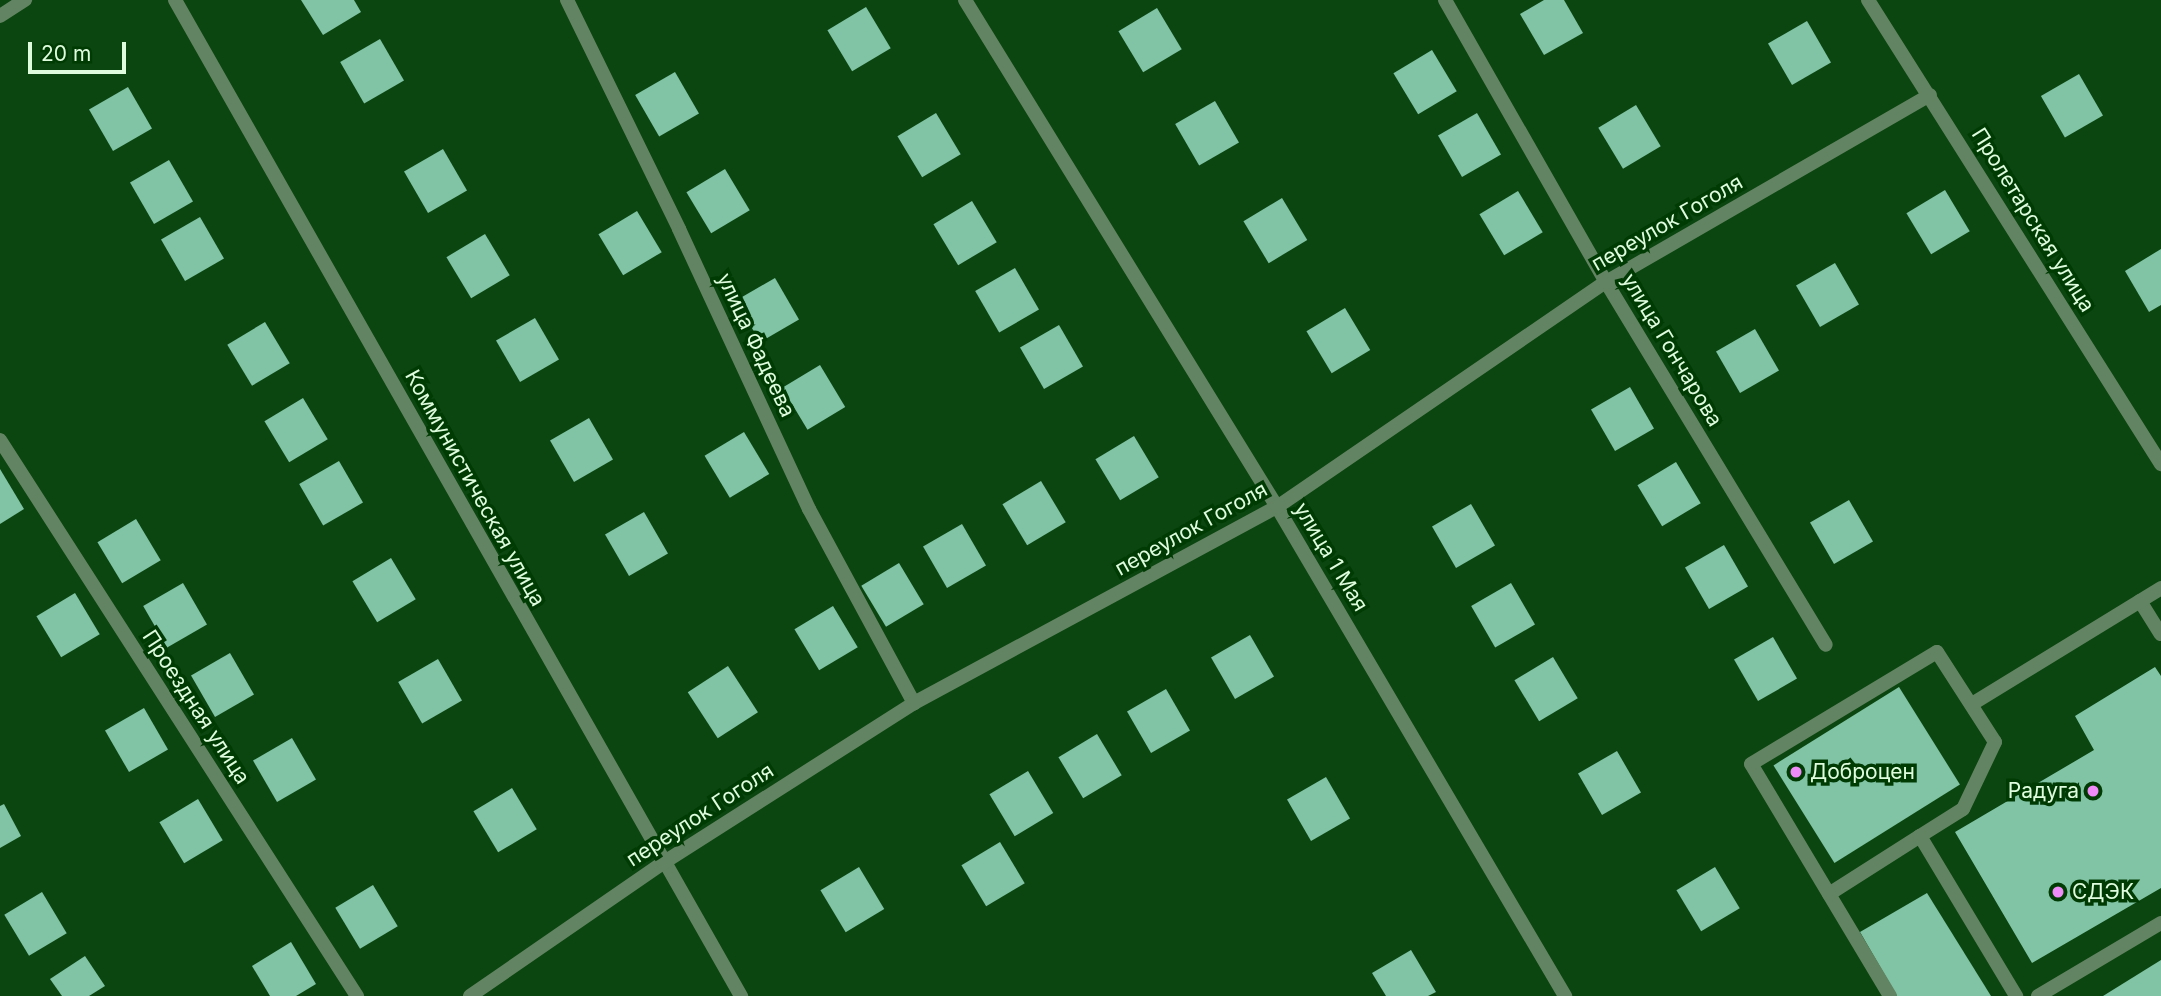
<!DOCTYPE html>
<meta charset="utf-8">
<style>
body{margin:0}
#map{position:relative;width:2161px;height:996px;overflow:hidden;background:#0b4611;font-family:Inter,sans-serif}
div>[style]{position:absolute}
.building>*{inset:0;background:#80c4a5;transform-origin:0 0}
.lane>*{height:14px;margin:-7px;padding:0 7px;transform-origin:7px;border-radius:7px;background:#638462}
.street>*{height:14px;margin:-7px;padding:0 7px;transform-origin:7px;border-radius:7px;background:#638462}
.dots>*{width:19px;height:19px;translate:-50% -50%;box-sizing:border-box;border:4px solid #003b04;border-radius:50%}
span{translate:-50% -50%;white-space:nowrap;text-align:center;line-height:1.15;-webkit-text-stroke:7px #003b04;paint-order:stroke}
.street-label{font-size:21px;color:#dffdde}
.poi-label{font-size:21px;color:#dffdde}
.left{translate:0 -50%;text-align:left}
.right{translate:-100% -50%;text-align:right}
.scale{position:absolute;left:28px;top:42px;width:98px;height:32px;box-sizing:border-box;border:4px solid #dffdde;border-top:0;padding-left:9px;font-size:21px;line-height:24px;white-space:nowrap;color:#dffdde;-webkit-text-stroke:5px #003b04;paint-order:stroke}
</style>
<div id="map">
<div class="building">
<div style="clip-path:polygon(301px 0,354px 0,361px 12px,323px 35px)"></div>
<div style="clip-path:polygon(1544px 0,1564px 0,1583px 33px,1544px 55px,1520px 14px)"></div>
<div style="left:866px;top:7px;width:48px;height:45px;rotate:59deg"></div>
<div style="left:1157px;top:8px;width:48px;height:45px;rotate:59deg"></div>
<div style="left:1807px;top:21px;width:48px;height:45px;rotate:60deg"></div>
<div style="left:380px;top:39px;width:48px;height:46px;rotate:60deg"></div>
<div style="left:1432px;top:50px;width:48px;height:45px;rotate:59deg"></div>
<div style="left:675px;top:72px;width:48px;height:46px;rotate:60deg"></div>
<div style="left:2079px;top:74px;width:48px;height:44px;rotate:60deg"></div>
<div style="left:128px;top:87px;width:48px;height:45px;rotate:60deg"></div>
<div style="left:1215px;top:101px;width:48px;height:46px;rotate:60deg"></div>
<div style="left:1636px;top:105px;width:48px;height:44px;rotate:59deg"></div>
<div style="left:936px;top:113px;width:48px;height:45px;rotate:59deg"></div>
<div style="left:1477px;top:113px;width:48px;height:45px;rotate:60deg"></div>
<div style="left:443px;top:149px;width:48px;height:45px;rotate:60deg"></div>
<div style="left:169px;top:160px;width:48px;height:45px;rotate:60deg"></div>
<div style="left:725px;top:169px;width:48px;height:45px;rotate:59deg"></div>
<div style="left:1945px;top:190px;width:48px;height:45px;rotate:59deg"></div>
<div style="left:1518px;top:191px;width:48px;height:45px;rotate:59deg"></div>
<div style="left:1282px;top:198px;width:49px;height:45px;rotate:59deg"></div>
<div style="left:972px;top:201px;width:48px;height:45px;rotate:59deg"></div>
<div style="left:637px;top:211px;width:48px;height:45px;rotate:59deg"></div>
<div style="left:200px;top:217px;width:48px;height:45px;rotate:60deg"></div>
<div style="left:485px;top:234px;width:48px;height:45px;rotate:59deg"></div>
<div style="clip-path:polygon(2161px 249px,2161px 305px,2149px 312px,2125px 271px)"></div>
<div style="left:1835px;top:263px;width:48px;height:45px;rotate:60deg"></div>
<div style="left:1015px;top:268px;width:48px;height:46px;rotate:60deg"></div>
<div style="left:775px;top:278px;width:48px;height:45px;rotate:60deg"></div>
<div style="left:1345px;top:308px;width:49px;height:45px;rotate:59deg"></div>
<div style="left:535px;top:318px;width:48px;height:45px;rotate:60deg"></div>
<div style="left:265px;top:322px;width:48px;height:44px;rotate:59deg"></div>
<div style="left:1059px;top:325px;width:48px;height:45px;rotate:60deg"></div>
<div style="left:1755px;top:329px;width:48px;height:45px;rotate:60deg"></div>
<div style="left:820px;top:365px;width:49px;height:44px;rotate:59deg"></div>
<div style="left:1630px;top:387px;width:48px;height:45px;rotate:60deg"></div>
<div style="left:303px;top:398px;width:48px;height:45px;rotate:59deg"></div>
<div style="left:589px;top:418px;width:48px;height:45px;rotate:60deg"></div>
<div style="left:744px;top:432px;width:49px;height:46px;rotate:59deg"></div>
<div style="left:1134px;top:436px;width:48px;height:45px;rotate:59deg"></div>
<div style="left:339px;top:461px;width:48px;height:46px;rotate:60deg"></div>
<div style="left:1676px;top:462px;width:48px;height:45px;rotate:59deg"></div>
<div style="clip-path:polygon(0 469px,24px 509px,0 524px)"></div>
<div style="left:1041px;top:481px;width:48px;height:45px;rotate:59deg"></div>
<div style="left:1849px;top:500px;width:48px;height:45px;rotate:60deg"></div>
<div style="left:1471px;top:504px;width:48px;height:45px;rotate:60deg"></div>
<div style="left:644px;top:512px;width:48px;height:45px;rotate:60deg"></div>
<div style="left:136px;top:519px;width:48px;height:45px;rotate:59deg"></div>
<div style="left:962px;top:524px;width:48px;height:45px;rotate:60deg"></div>
<div style="left:1724px;top:545px;width:48px;height:45px;rotate:60deg"></div>
<div style="left:391px;top:558px;width:48px;height:45px;rotate:59deg"></div>
<div style="left:899px;top:563px;width:48px;height:44px;rotate:59deg"></div>
<div style="left:183px;top:583px;width:48px;height:46px;rotate:60deg"></div>
<div style="left:1511px;top:583px;width:48px;height:46px;rotate:60deg"></div>
<div style="left:75px;top:593px;width:48px;height:45px;rotate:59deg"></div>
<div style="left:833px;top:606px;width:48px;height:45px;rotate:59deg"></div>
<div style="left:1250px;top:635px;width:48px;height:45px;rotate:60deg"></div>
<div style="left:1773px;top:637px;width:48px;height:45px;rotate:60deg"></div>
<div style="left:230px;top:653px;width:48px;height:45px;rotate:60deg"></div>
<div style="left:1553px;top:657px;width:48px;height:45px;rotate:59deg"></div>
<div style="left:438px;top:659px;width:48px;height:46px;rotate:60deg"></div>
<div style="left:728px;top:666px;width:55px;height:48px;rotate:57deg"></div>
<div style="clip-path:polygon(2155px 667px,2161px 676px,2161px 888px,2032px 963px,1955px 832px,2094px 750px,2075px 716px)"></div>
<div style="left:1899px;top:687px;width:115px;height:148px;rotate:58deg"></div>
<div style="left:1166px;top:689px;width:48px;height:45px;rotate:60deg"></div>
<div style="left:144px;top:708px;width:48px;height:45px;rotate:60deg"></div>
<div style="left:1097px;top:734px;width:48px;height:45px;rotate:59deg"></div>
<div style="left:292px;top:738px;width:48px;height:45px;rotate:60deg"></div>
<div style="left:1617px;top:751px;width:48px;height:45px;rotate:60deg"></div>
<div style="left:1028px;top:771px;width:49px;height:45px;rotate:59deg"></div>
<div style="left:1326px;top:777px;width:48px;height:45px;rotate:60deg"></div>
<div style="left:512px;top:788px;width:48px;height:45px;rotate:59deg"></div>
<div style="left:198px;top:799px;width:48px;height:45px;rotate:59deg"></div>
<div style="clip-path:polygon(4px 804px,21px 836px,0 848px,0 806px)"></div>
<div style="left:1000px;top:842px;width:48px;height:45px;rotate:59deg"></div>
<div style="left:859px;top:867px;width:49px;height:45px;rotate:59deg"></div>
<div style="left:1715px;top:867px;width:48px;height:45px;rotate:59deg"></div>
<div style="left:373px;top:885px;width:48px;height:44px;rotate:59deg"></div>
<div style="left:42px;top:892px;width:48px;height:44px;rotate:59deg"></div>
<div style="clip-path:polygon(1927px 893px,1991px 996px,1897px 996px,1860px 932px)"></div>
<div style="clip-path:polygon(291px 942px,316px 984px,296px 996px,270px 996px,252px 966px)"></div>
<div style="clip-path:polygon(1411px 950px,1436px 992px,1428px 996px,1386px 996px,1372px 973px)"></div>
<div style="clip-path:polygon(85px 956px,105px 986px,89px 996px,62px 996px,50px 979px)"></div>
<div style="clip-path:polygon(2161px 960px,2161px 996px,2103px 996px)"></div>
</div>
<div class="lane">
<div style="left:567px;top:0;width:255px;rotate:63.9deg"></div>
<div style="left:679px;top:229px;width:309px;rotate:65.1deg"></div>
<div style="left:809px;top:509px;width:221px;rotate:61.6deg"></div>
<div style="left:2140px;top:601px;width:39px;rotate:58deg"></div>
<div style="left:1972px;top:704px;width:222px;rotate:-31.5deg"></div>
<div style="left:1829px;top:894px;width:108px;rotate:-32.5deg"></div>
<div style="left:1890px;top:996px;width:270px;rotate:-120.9deg"></div>
<div style="left:1751px;top:764px;width:217px;rotate:-31.1deg"></div>
<div style="left:1937px;top:652px;width:107px;rotate:57.2deg"></div>
<div style="left:1995px;top:742px;width:74px;rotate:115.5deg"></div>
<div style="left:1963px;top:809px;width:51px;rotate:147.9deg"></div>
<div style="left:1920px;top:836px;width:187px;rotate:59deg"></div>
<div style="left:2038px;top:996px;width:143px;rotate:-30.7deg"></div>
</div>
<div class="street">
<div style="left:175px;top:0;width:1146px;rotate:60.39deg"></div>
<div style="left:965px;top:0;width:595px;rotate:58.39deg"></div>
<div style="left:1277px;top:507px;width:568px;rotate:59.5deg"></div>
<div style="left:1445px;top:0;width:325px;rotate:60.3deg"></div>
<div style="left:1606px;top:282px;width:424px;rotate:58.8deg"></div>
<div style="left:1868px;top:0;width:549px;rotate:57.73deg"></div>
<div style="left:0;top:16px;width:30px;rotate:-33deg"></div>
<div style="left:0;top:440px;width:661px;rotate:57.3deg"></div>
<div style="left:470px;top:996px;width:234px;rotate:-34.6deg"></div>
<div style="left:663px;top:863px;width:298px;rotate:-32.5deg"></div>
<div style="left:914px;top:703px;width:413px;rotate:-28.4deg"></div>
<div style="left:1277px;top:507px;width:399px;rotate:-34.4deg"></div>
<div style="left:1606px;top:282px;width:374px;rotate:-30deg"></div>
</div>
<div class="dots">
<div style="left:1796px;top:772px;background:#ef8bf7"></div>
<div style="left:2093px;top:791px;background:#ef8bf7"></div>
<div style="left:2058px;top:892px;background:#ef8bf7"></div>
</div>
<div class="street-label">
<span style="left:2033px;top:220px;rotate:58deg">Пролетарская улица</span>
<span style="left:1667px;top:223px;rotate:-30deg">переулок Гоголя</span>
<span style="left:756px;top:345px;rotate:65deg">улица Фадеева</span>
<span style="left:1672px;top:350px;rotate:59deg">улица Гончарова</span>
<span style="left:475px;top:488px;rotate:61deg">Коммунистическая улица</span>
<span style="left:1191px;top:529px;rotate:-29deg">переулок Гоголя</span>
<span style="left:1331px;top:557px;rotate:59deg">улица 1 Мая</span>
<span style="left:196px;top:707px;rotate:57deg">Проездная улица</span>
<span style="left:700px;top:815px;rotate:-33deg">переулок Гоголя</span>
</div>
<div class="poi-label">
<span class="left" style="left:1810px;top:772px">Доброцен</span>
<span class="right" style="left:2079px;top:791px">Радуга</span>
<span class="left" style="left:2072px;top:892px">СДЭК</span>
</div>
<div class="scale">20 m</div>
</div>
